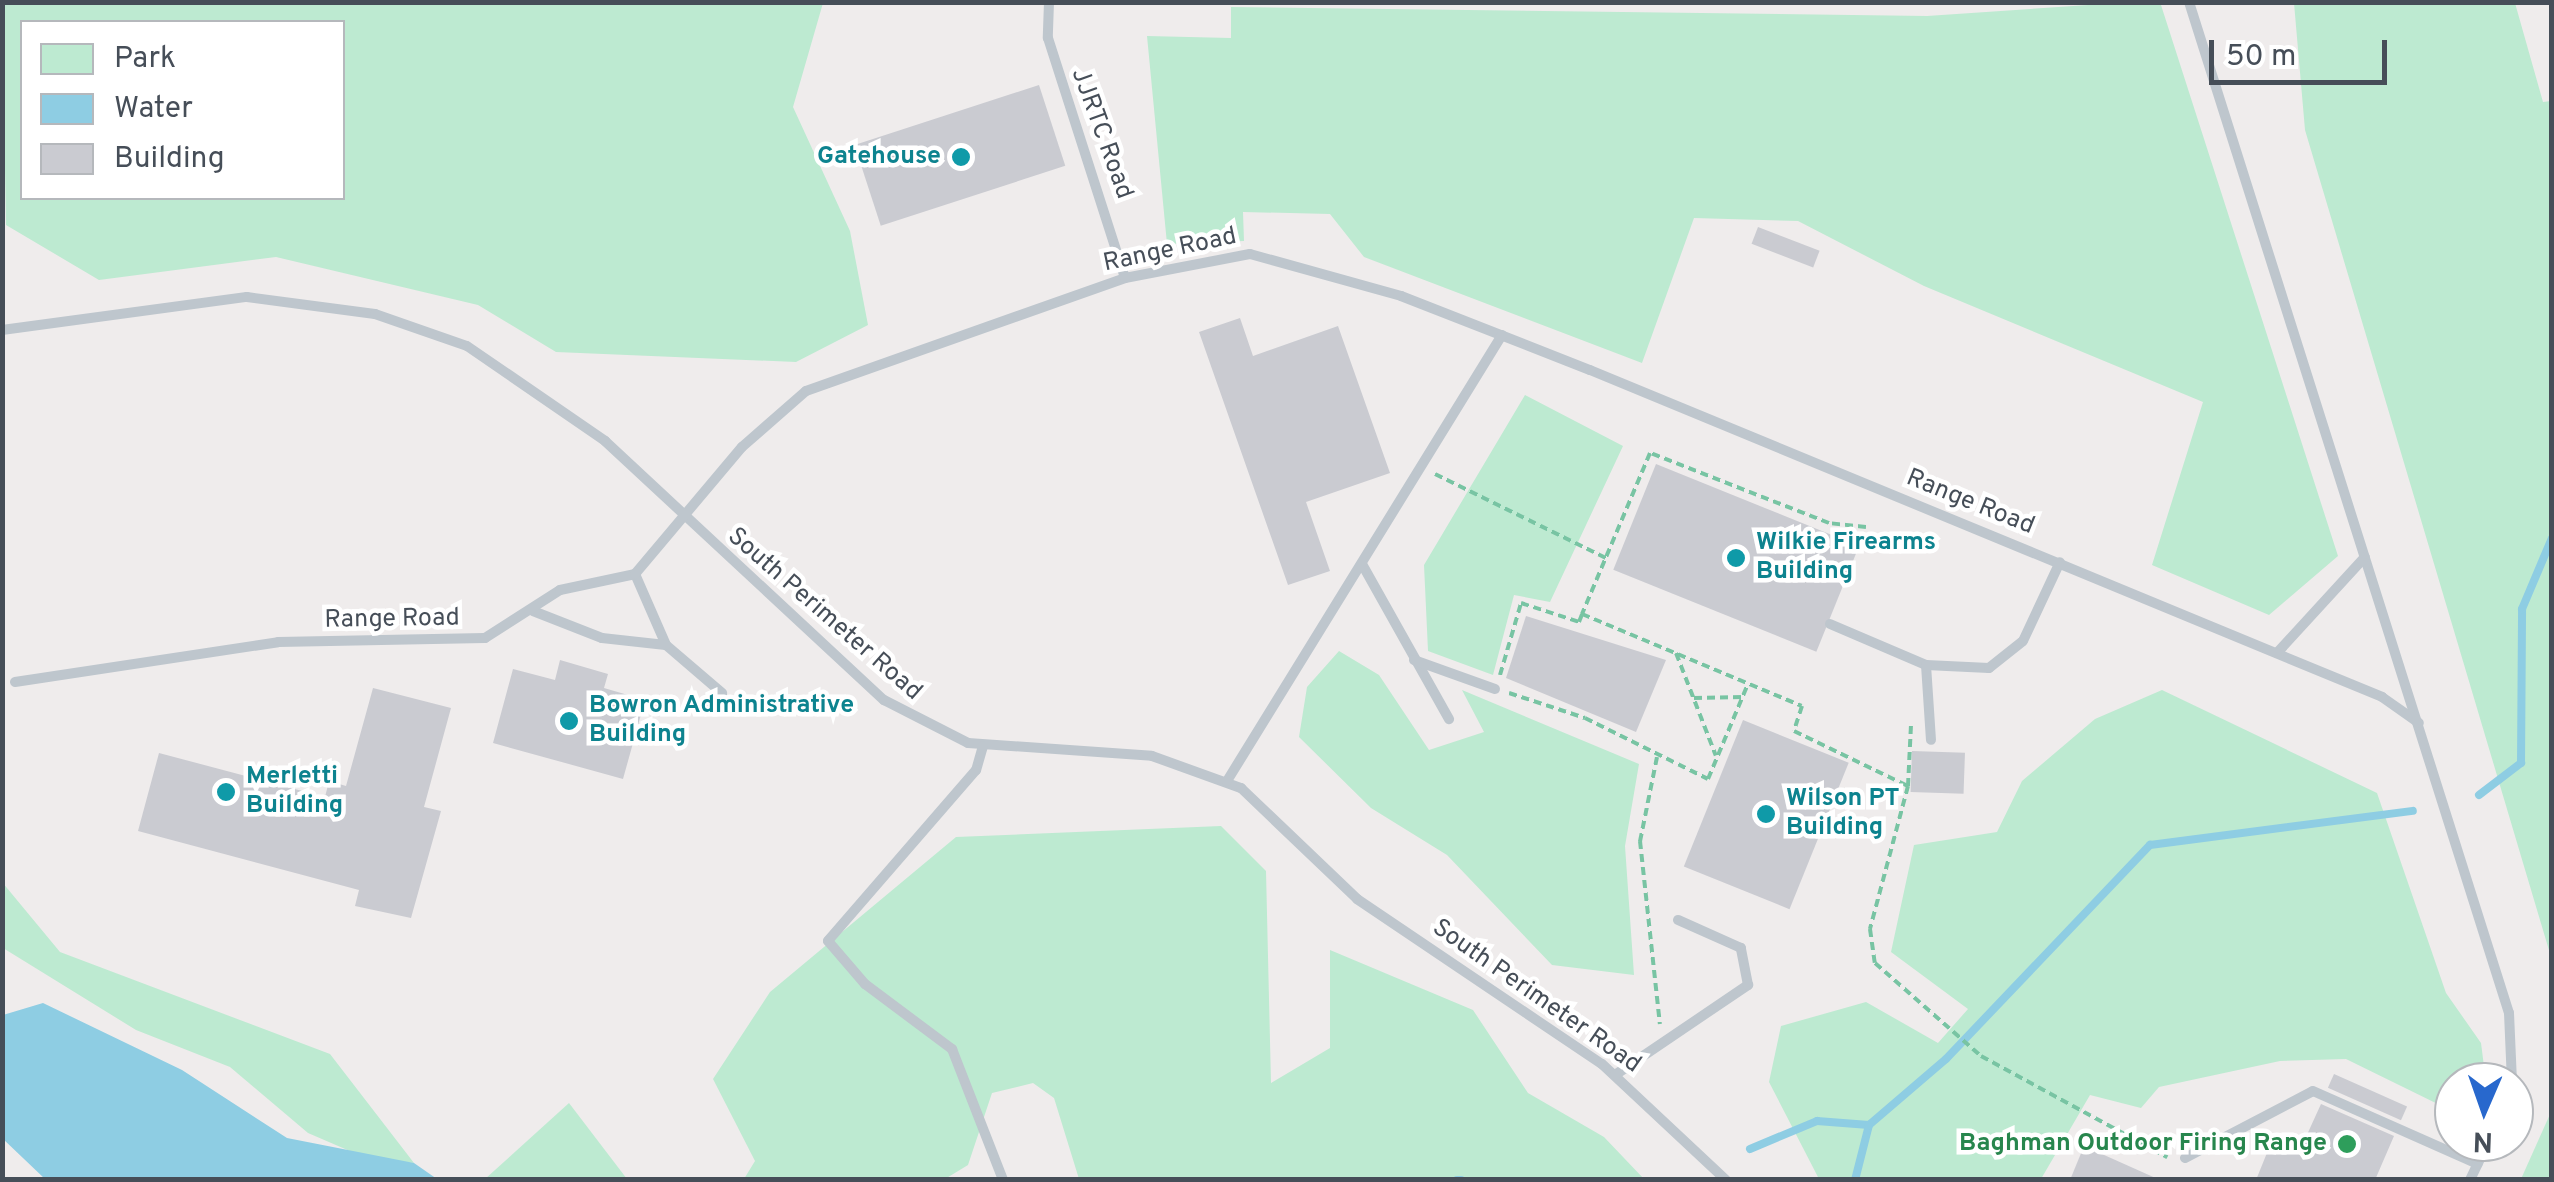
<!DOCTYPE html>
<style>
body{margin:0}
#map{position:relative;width:2554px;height:1182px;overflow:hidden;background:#efecec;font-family:Overpass,sans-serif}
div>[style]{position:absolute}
.green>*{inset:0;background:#bdead1}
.water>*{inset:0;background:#8ecde3}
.stream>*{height:8px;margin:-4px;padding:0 4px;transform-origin:4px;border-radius:4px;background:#8ecde3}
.building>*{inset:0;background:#cacbd1;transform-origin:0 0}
.path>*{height:4px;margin-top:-2px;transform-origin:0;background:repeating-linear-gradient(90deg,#78c4a3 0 8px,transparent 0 13px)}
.service>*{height:10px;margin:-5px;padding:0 5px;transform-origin:5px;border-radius:5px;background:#bec6cd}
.dots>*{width:28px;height:28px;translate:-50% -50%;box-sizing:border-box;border:5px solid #fff;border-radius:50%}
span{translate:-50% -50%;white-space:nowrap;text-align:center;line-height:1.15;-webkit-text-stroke:9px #fff;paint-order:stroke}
.street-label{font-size:25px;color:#464e58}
.culture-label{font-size:25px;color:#0d838f;font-weight:700}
.right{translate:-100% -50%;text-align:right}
.left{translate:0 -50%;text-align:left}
.leisure-label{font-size:25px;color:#27864d;font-weight:700}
.frame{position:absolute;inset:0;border:5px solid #464e58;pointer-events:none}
.legend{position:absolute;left:20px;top:20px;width:325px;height:180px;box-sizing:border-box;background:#fff;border:2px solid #b5b8bc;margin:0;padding:12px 18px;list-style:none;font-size:30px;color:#464e58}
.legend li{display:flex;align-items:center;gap:20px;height:50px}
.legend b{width:50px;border:2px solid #b5b8bc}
.north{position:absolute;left:2434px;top:1062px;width:100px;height:100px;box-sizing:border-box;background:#fff;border:2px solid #b5b8bc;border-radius:50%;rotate:182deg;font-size:28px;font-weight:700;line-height:40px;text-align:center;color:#464e58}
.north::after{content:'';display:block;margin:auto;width:35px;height:45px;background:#2868cd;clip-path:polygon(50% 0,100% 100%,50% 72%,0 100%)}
.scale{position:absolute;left:2209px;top:40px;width:178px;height:45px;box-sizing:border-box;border:5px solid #464e58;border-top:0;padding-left:12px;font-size:30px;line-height:35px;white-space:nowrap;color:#464e58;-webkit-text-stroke:8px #fff;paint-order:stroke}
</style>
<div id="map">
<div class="green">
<div style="clip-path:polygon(evenodd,2px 3px,823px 3px,793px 107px,850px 231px,868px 325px,796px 362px,556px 352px,478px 305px,276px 257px,99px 280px,6px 225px,2px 3px,342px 22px,342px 198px,22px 198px,22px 22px,342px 22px)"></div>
<div style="clip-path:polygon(2118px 3px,2161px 5px,2338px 556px,2269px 615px,2152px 565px,2203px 402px,1924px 286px,1798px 221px,1694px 218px,1642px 363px,1364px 257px,1330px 214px,1243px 212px,1244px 241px,1167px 244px,1147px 36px,1231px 38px,1231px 7px,1927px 16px)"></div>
<div style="clip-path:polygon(2294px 3px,2515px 3px,2543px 102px,2551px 101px,2551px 957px,2305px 130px)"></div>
<div style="clip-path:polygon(1525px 395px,1623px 446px,1550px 602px,1514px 595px,1493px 675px,1428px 651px,1424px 565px)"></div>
<div style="clip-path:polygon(1339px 651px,1379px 675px,1429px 750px,1484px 732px,1462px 690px,1639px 764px,1625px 846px,1634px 975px,1552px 965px,1447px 855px,1371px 808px,1299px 737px,1307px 687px)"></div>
<div style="clip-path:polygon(2162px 690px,2377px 793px,2446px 993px,2481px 1043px,2486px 1082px,2454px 1082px,2454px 1112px,2346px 1059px,2280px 1061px,2159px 1087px,2141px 1108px,2090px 1095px,2041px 1179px,1819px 1179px,1769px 1082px,1781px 1026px,1866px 1002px,1938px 1043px,1968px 1009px,1891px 952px,1914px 845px,1997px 832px,2022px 781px,2095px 719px)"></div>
<div style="clip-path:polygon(1221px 826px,1266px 871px,1271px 1083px,1330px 1048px,1330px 950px,1473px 1010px,1528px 1093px,1604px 1137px,1644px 1179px,1079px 1179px,1054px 1098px,1033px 1083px,992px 1093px,968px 1165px,945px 1179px,744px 1179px,755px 1161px,713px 1079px,770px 992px,956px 837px)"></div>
<div style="clip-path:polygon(2px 882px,60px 952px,330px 1054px,414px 1163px,366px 1158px,308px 1133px,230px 1067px,136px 1030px,3px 948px)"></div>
<div style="clip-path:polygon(569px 1103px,627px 1179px,485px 1179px)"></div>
<div style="clip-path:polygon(2551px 1112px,2551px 1179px,2521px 1179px)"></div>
</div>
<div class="water">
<div style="clip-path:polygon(43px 1003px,182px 1070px,287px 1138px,414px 1163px,437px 1179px,45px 1179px,2px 1138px,3px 1015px)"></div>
</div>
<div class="stream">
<div style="left:2479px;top:795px;width:53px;rotate:-37.3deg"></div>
<div style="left:2521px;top:763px;width:154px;rotate:-89.6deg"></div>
<div style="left:2522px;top:609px;width:77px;rotate:-67.1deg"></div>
<div style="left:1750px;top:1149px;width:73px;rotate:-22.7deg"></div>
<div style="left:1817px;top:1121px;width:52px;rotate:4.4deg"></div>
<div style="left:1457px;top:1180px;width:4px"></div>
<div style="left:1855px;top:1180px;width:57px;rotate:-75.7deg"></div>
<div style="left:1869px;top:1125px;width:101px;rotate:-40.6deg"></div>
<div style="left:1946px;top:1059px;width:296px;rotate:-46.4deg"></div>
<div style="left:2150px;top:845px;width:265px;rotate:-7.4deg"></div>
</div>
<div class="building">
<div style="left:1039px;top:85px;width:85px;height:194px;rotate:72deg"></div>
<div style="left:1758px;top:227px;width:66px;height:18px;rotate:21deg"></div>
<div style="clip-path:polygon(1240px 318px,1253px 356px,1338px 326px,1390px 473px,1306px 502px,1330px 571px,1288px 585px,1199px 332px)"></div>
<div style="left:1656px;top:464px;width:219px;height:114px;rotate:22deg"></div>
<div style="clip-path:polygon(1526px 616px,1666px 660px,1636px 732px,1506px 678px)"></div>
<div style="clip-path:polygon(560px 660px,608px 674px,604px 688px,645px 700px,623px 779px,493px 743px,513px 669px,555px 680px)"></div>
<div style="clip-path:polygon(373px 688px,451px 708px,424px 807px,441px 811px,411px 918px,355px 906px,359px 890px,138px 831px,159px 753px,325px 797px,329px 781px,346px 786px)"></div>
<div style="left:1743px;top:720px;width:114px;height:158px;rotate:22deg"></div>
<div style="left:1912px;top:751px;width:53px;height:41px;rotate:2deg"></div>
<div style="left:2334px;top:1074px;width:80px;height:15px;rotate:24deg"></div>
<div style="clip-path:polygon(2321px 1104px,2394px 1136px,2375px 1180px,2256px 1180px,2273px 1138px,2300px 1150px)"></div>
<div style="clip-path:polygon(2084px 1146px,2160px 1180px,2070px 1180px)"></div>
</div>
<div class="path">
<div style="left:1435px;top:474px;width:191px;rotate:26.2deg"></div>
<div style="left:1866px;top:527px;width:37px;rotate:-174deg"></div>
<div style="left:1829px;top:523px;width:192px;rotate:-158.6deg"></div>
<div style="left:1650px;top:453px;width:175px;rotate:112.9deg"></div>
<div style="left:1582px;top:614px;width:238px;rotate:22.7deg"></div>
<div style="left:1802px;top:706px;width:26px;rotate:108deg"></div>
<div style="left:1794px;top:731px;width:127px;rotate:25.8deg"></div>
<div style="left:1908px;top:786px;width:61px;rotate:-87.2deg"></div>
<div style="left:1676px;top:653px;width:110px;rotate:68.8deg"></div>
<div style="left:1500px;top:675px;width:75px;rotate:-73.7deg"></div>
<div style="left:1521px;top:603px;width:61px;rotate:18.1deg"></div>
<div style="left:1579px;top:622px;width:9px;rotate:-69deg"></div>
<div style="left:1509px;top:693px;width:80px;rotate:18.2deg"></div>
<div style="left:1585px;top:718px;width:137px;rotate:26.4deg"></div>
<div style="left:1708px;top:779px;width:103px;rotate:-67.2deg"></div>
<div style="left:1694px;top:698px;width:49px;rotate:-1.2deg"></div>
<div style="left:1657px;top:757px;width:86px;rotate:101.4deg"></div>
<div style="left:1640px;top:841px;width:184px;rotate:83.8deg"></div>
<div style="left:1908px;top:786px;width:148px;rotate:104.9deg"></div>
<div style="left:1870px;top:929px;width:34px;rotate:82deg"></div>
<div style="left:1875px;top:963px;width:141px;rotate:41.3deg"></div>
<div style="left:1981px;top:1056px;width:212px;rotate:28.5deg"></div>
</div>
<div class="service">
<div style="left:1049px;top:2px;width:36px;rotate:92deg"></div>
<div style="left:1048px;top:38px;width:252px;rotate:72.2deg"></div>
<div style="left:2189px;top:2px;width:1060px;rotate:72.44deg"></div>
<div style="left:2509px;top:1013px;width:69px;rotate:87.5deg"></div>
<div style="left:2px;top:330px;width:247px;rotate:-7.7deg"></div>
<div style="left:247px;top:297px;width:129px;rotate:7.6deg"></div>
<div style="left:375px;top:314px;width:97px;rotate:19.2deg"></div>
<div style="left:467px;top:346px;width:168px;rotate:34.5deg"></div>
<div style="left:605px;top:441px;width:381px;rotate:42.9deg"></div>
<div style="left:884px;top:700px;width:94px;rotate:27.1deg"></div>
<div style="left:968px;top:743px;width:184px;rotate:4deg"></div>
<div style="left:1152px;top:756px;width:95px;rotate:19.8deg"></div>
<div style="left:1241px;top:788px;width:161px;rotate:43.7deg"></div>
<div style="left:1357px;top:899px;width:295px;rotate:34deg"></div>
<div style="left:1602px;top:1064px;width:170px;rotate:43.1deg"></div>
<div style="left:1362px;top:564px;width:178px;rotate:60.7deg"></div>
<div style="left:635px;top:574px;width:77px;rotate:66.4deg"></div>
<div style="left:666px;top:645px;width:74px;rotate:40.6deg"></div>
<div style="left:533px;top:611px;width:74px;rotate:21.4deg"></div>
<div style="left:602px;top:638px;width:64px;rotate:6.2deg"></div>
<div style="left:1830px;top:624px;width:104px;rotate:23.1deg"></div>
<div style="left:1926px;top:665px;width:63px;rotate:2.7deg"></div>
<div style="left:1989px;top:668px;width:43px;rotate:-38.5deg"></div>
<div style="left:2023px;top:641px;width:87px;rotate:-64.9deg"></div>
<div style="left:2277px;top:653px;width:130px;rotate:-47.5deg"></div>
<div style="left:1414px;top:660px;width:86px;rotate:19.7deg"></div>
<div style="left:1926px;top:665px;width:75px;rotate:86.2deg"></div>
<div style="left:15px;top:682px;width:266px;rotate:-8.6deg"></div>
<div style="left:278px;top:642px;width:207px;rotate:-1.1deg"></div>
<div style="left:485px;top:638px;width:89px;rotate:-32.6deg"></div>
<div style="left:560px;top:590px;width:77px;rotate:-12deg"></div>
<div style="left:635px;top:574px;width:166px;rotate:-49.9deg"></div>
<div style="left:742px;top:447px;width:85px;rotate:-41.2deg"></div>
<div style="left:806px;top:391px;width:338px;rotate:-19.5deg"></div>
<div style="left:1125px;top:278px;width:127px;rotate:-10.9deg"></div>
<div style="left:1250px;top:254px;width:157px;rotate:15.5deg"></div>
<div style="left:1401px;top:296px;width:203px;rotate:21.4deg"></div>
<div style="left:1590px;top:370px;width:857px;rotate:22.43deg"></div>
<div style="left:2382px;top:697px;width:45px;rotate:35.1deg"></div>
<div style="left:983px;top:746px;width:25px;rotate:106deg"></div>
<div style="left:976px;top:770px;width:226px;rotate:130.9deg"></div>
<div style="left:828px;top:941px;width:57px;rotate:49.3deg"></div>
<div style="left:865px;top:984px;width:109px;rotate:36.8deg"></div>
<div style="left:952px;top:1049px;width:141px;rotate:68.7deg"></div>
<div style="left:1227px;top:781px;width:524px;rotate:-58.34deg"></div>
<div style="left:1615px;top:1075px;width:161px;rotate:-34.1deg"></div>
<div style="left:1748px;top:985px;width:38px;rotate:-101deg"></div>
<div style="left:1741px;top:948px;width:69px;rotate:-156deg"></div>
<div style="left:2185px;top:1158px;width:144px;rotate:-27.6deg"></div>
<div style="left:2313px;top:1091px;width:180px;rotate:23.9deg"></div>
<div style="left:2470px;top:1180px;width:42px;rotate:-64.7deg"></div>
</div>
<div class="dots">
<div style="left:961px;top:157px;background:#0f9aa8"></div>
<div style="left:1736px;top:558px;background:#0f9aa8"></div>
<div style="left:569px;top:721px;background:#0f9aa8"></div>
<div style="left:226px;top:792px;background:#0f9aa8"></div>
<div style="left:1766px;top:814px;background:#0f9aa8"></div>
<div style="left:2347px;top:1144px;background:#2e9e5b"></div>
</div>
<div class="street-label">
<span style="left:1101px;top:134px;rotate:70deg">JJRTC Road</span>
<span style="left:1170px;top:251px;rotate:-12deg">Range Road</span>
<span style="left:1970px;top:503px;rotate:22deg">Range Road</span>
<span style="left:824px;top:615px;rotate:41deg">South Perimeter Road</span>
<span style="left:392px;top:620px;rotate:-1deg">Range Road</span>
<span style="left:1536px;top:997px;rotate:35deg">South Perimeter Road</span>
</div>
<div class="culture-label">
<span class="right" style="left:941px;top:157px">Gatehouse</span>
<span class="left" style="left:1756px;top:558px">Wilkie Firearms<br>Building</span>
<span class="left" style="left:589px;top:721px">Bowron Administrative<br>Building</span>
<span class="left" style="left:246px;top:792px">Merletti<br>Building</span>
<span class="left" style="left:1786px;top:814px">Wilson PT<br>Building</span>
</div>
<div class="leisure-label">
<span class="right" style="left:2327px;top:1144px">Baghman Outdoor Firing Range</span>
</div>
<div class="frame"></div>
<ul class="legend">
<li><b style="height:28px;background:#bdead1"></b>Park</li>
<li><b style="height:28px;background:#8ecde3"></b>Water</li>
<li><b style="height:28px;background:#cacbd1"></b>Building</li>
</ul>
<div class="north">N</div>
<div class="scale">50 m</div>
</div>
